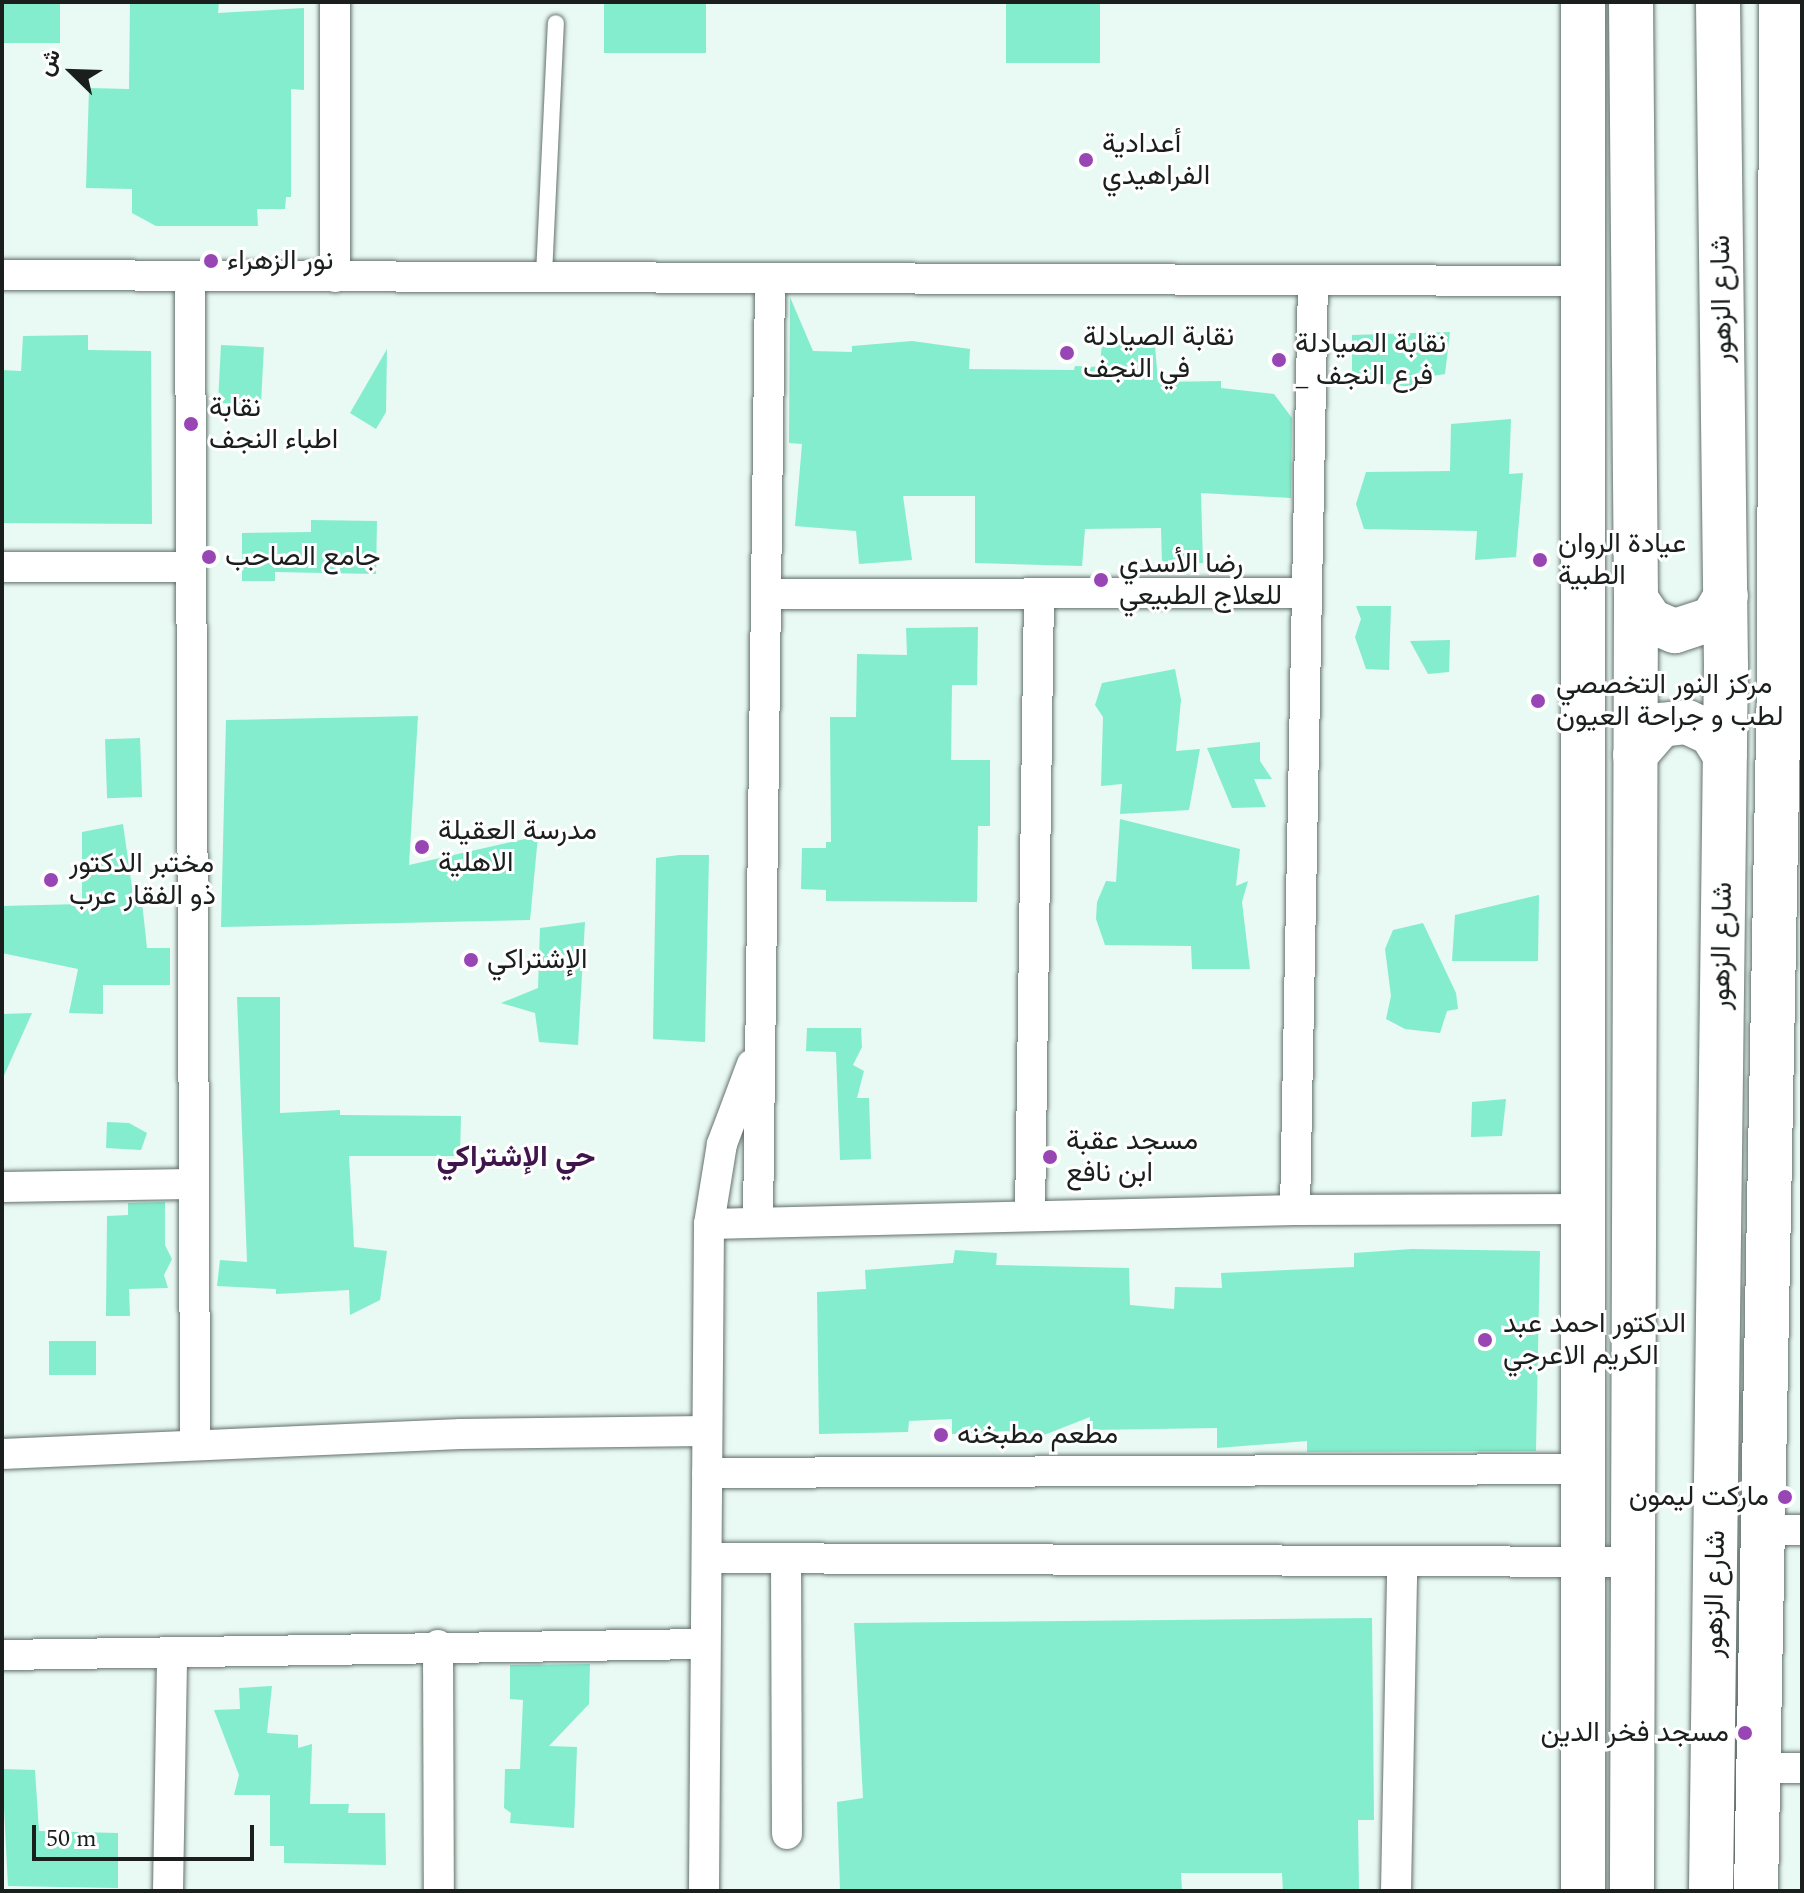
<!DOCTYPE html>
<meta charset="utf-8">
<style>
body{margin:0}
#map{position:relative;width:1804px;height:1893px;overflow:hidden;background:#e9f9f3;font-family:Spectral,Vazirmatn,serif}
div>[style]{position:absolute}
.building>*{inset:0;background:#84edcd;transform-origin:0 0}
.roads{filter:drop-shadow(0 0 2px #64716c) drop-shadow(0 0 2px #64716c)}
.lane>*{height:16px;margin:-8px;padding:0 8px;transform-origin:8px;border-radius:8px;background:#fff}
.street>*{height:30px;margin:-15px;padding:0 15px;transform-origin:15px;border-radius:15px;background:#fff}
.secondary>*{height:44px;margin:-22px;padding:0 22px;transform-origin:22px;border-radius:22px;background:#fff}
.dots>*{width:22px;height:22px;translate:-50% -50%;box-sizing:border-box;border:4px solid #fff;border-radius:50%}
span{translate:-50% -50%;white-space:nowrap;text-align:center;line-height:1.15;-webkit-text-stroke:6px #fff;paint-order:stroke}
.poi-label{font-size:28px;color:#1a1f1d}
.left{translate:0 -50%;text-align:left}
.right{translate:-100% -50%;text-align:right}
.street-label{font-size:28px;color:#1a1f1d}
.neighbourhood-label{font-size:30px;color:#3e164b;font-weight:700}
.frame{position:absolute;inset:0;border:4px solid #1a1f1d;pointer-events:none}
.north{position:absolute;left:32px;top:32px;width:80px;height:80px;-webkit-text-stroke:6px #fff;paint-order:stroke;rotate:293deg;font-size:22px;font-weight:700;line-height:32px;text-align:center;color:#1a1f1d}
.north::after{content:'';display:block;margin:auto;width:28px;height:36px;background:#1a1f1d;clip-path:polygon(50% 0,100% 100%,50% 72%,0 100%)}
.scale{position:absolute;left:32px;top:1825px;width:222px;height:36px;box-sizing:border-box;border:4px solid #1a1f1d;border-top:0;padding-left:10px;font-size:24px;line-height:28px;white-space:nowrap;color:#1a1f1d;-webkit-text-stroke:6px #fff;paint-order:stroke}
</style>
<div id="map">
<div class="building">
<div style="left:2px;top:2px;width:58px;height:41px"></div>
<div style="clip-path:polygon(130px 2px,219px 2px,218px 13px,304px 8px,304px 90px,291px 89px,291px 197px,286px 197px,285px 209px,257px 209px,258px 226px,156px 226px,132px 213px,132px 189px,86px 188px,89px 88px,129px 89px)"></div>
<div style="left:604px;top:2px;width:102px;height:51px"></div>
<div style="left:1006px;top:2px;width:94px;height:61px"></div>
<div style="clip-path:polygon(790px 297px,813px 351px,852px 352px,852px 346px,912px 341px,970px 349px,969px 369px,1074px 370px,1075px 366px,1100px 367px,1102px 341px,1155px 345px,1158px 382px,1221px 381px,1221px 388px,1274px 394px,1292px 418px,1291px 498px,1201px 493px,1203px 563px,1162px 564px,1161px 528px,1085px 529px,1082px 566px,975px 563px,975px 496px,903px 496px,912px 560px,859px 564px,856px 531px,795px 526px,802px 444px,789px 443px)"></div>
<div style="clip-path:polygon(1450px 332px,1445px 374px,1426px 377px,1422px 388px,1352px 380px,1352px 335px)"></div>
<div style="clip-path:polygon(88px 335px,88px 350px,151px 351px,152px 524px,2px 523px,2px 370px,21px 371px,23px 336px)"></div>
<div style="left:221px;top:345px;width:43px;height:58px;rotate:3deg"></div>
<div style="clip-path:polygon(387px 349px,386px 412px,376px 429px,350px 413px)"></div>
<div style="clip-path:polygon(1511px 419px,1509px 474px,1523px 473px,1516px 557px,1475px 560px,1477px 531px,1364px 529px,1356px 504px,1366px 472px,1450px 471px,1451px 424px)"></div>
<div style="clip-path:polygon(311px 520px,377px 521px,376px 574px,275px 572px,275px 581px,242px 581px,242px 533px,311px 532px)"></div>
<div style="clip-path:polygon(1356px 606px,1391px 606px,1389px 670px,1366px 669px,1355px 637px,1361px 619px)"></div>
<div style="clip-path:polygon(978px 627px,977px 685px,952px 685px,951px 760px,990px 760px,990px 826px,978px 826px,977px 902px,826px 901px,826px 890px,801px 889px,802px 848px,826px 848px,826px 842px,831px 842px,830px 717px,856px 717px,857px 654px,907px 655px,906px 628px)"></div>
<div style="clip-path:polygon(1450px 640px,1449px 672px,1428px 674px,1410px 641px)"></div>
<div style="clip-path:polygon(1175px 669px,1181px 700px,1176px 751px,1200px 749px,1189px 810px,1120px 814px,1122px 784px,1101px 786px,1103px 717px,1095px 705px,1102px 683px)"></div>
<div style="clip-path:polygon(418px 716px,409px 865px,538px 836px,530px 920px,221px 927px,226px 720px)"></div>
<div style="left:140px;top:738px;width:59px;height:35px;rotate:88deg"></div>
<div style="clip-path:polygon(1260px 742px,1260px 761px,1272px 779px,1254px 779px,1266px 807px,1232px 808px,1207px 748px)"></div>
<div style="clip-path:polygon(1120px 819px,1240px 849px,1236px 886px,1248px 881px,1242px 902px,1250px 969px,1192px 969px,1191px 946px,1105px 945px,1096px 919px,1097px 902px,1106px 881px,1116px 882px)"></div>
<div style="clip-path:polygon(123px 824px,134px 902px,142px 902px,147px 948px,170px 948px,170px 985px,103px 985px,103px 1014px,69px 1013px,78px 969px,2px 953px,2px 906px,82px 904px,82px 832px)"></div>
<div style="clip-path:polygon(679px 855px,709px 855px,705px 1042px,653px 1039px,656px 858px)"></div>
<div style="clip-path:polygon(1539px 895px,1538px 961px,1452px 961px,1455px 915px)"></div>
<div style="clip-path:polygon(585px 922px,578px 1045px,539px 1042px,535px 1013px,501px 1003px,538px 988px,540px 928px)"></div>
<div style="clip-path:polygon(1423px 923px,1456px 993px,1458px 1009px,1447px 1011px,1440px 1033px,1405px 1029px,1386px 1019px,1391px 996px,1385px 949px,1393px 930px)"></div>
<div style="clip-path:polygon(237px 997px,280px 997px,280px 1113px,340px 1110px,340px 1115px,461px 1116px,460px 1156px,349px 1156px,354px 1247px,387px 1251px,380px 1300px,350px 1315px,349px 1290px,276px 1294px,276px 1289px,217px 1286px,220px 1260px,247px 1262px)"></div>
<div style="clip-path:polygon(32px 1013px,2px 1080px,2px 1014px)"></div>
<div style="clip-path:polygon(807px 1028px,861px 1028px,862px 1047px,853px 1065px,864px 1071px,857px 1098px,869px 1098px,871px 1159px,840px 1160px,836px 1052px,806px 1051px)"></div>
<div style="clip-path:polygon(1506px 1099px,1502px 1136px,1471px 1137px,1472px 1102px)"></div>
<div style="clip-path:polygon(107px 1122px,129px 1123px,147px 1133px,141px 1150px,106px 1148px)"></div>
<div style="clip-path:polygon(165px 1202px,165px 1245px,172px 1259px,164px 1275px,168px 1288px,129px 1289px,130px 1316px,106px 1316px,107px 1216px,128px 1215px,128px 1203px)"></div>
<div style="clip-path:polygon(1412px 1249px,1540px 1251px,1536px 1451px,1307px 1452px,1307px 1441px,1217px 1448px,1217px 1428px,1090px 1430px,1090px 1417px,1026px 1442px,1007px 1431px,952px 1434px,952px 1419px,909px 1421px,908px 1432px,819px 1434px,817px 1292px,866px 1289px,865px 1270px,953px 1263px,955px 1250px,997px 1253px,996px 1265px,1129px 1268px,1130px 1305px,1174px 1309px,1175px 1287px,1222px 1288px,1221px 1273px,1354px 1267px,1354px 1253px)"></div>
<div style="left:49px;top:1341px;width:47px;height:34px"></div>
<div style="clip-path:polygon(1372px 1618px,1374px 1820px,1358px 1820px,1359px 1890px,1283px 1891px,1282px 1873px,1181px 1873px,1182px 1891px,840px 1891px,837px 1802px,863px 1798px,854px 1623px)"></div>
<div style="clip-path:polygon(590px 1664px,589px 1704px,549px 1746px,577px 1747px,574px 1828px,510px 1823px,511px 1813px,504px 1808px,505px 1769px,520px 1769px,523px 1700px,510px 1699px,510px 1665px)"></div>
<div style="clip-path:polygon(272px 1686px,267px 1733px,298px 1735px,298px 1748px,312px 1744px,310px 1804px,349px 1804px,348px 1813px,385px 1813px,386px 1865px,284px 1863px,284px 1846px,270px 1846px,270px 1795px,234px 1795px,239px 1775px,214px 1710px,240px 1709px,239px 1688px)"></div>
<div style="clip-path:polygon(2px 1769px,35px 1770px,39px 1831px,118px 1833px,118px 1888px,8px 1886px)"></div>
</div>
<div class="roads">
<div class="lane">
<div style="left:544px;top:275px;width:252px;rotate:-87.3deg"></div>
</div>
<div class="street">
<div style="left:2px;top:275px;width:1583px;rotate:0.22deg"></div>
<div style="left:190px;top:277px;width:1167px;rotate:89.75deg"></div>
<div style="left:335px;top:277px;width:275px;rotate:-90deg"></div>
<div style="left:2px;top:567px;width:186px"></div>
<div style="left:767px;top:594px;width:540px;rotate:-0.11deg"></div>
<div style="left:2px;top:1187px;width:189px;rotate:-0.9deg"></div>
<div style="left:1295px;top:1210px;width:928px;rotate:-88.89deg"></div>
<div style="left:1030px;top:1215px;width:620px;rotate:-89.17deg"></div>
<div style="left:758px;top:1222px;width:944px;rotate:-89.27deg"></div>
<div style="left:709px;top:1224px;width:586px;rotate:-1.37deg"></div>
<div style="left:1295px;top:1210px;width:291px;rotate:-0.2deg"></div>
<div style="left:2px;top:1454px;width:459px;rotate:-2.5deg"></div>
<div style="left:461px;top:1434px;width:245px;rotate:-0.7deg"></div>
<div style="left:707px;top:1473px;width:876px;rotate:-0.26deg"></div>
<div style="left:1765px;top:1530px;width:37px"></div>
<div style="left:707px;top:1558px;width:924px;rotate:0.25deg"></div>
<div style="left:786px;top:1558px;width:276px;rotate:89.8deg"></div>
<div style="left:438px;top:1645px;width:246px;rotate:89.8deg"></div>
<div style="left:2px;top:1655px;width:702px;rotate:-0.9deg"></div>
<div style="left:1761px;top:1768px;width:41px"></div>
<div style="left:168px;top:1891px;width:236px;rotate:-89deg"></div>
<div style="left:704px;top:1891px;width:667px;rotate:-89.57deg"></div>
<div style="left:709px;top:1224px;width:81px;rotate:-80.8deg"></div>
<div style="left:722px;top:1144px;width:85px;rotate:-69.4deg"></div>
<div style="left:1396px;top:1891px;width:327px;rotate:-88.9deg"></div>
</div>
<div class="secondary">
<div style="left:1631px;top:2px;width:597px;rotate:89.52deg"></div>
<div style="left:1636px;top:599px;width:1292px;rotate:90.18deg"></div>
<div style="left:1636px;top:599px;width:27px;rotate:56deg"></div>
<div style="left:1651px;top:621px;width:26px;rotate:23deg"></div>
<div style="left:1675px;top:631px;width:39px;rotate:-18deg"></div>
<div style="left:1712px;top:619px;width:27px;rotate:-59deg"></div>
<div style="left:1635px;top:755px;width:40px;rotate:-49deg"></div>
<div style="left:1661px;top:725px;width:26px;rotate:-7deg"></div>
<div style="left:1687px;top:722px;width:26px;rotate:25deg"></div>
<div style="left:1711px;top:733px;width:26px;rotate:58deg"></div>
<div style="left:1583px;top:1891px;width:1889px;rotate:-90deg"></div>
<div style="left:1711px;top:1891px;width:1224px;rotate:-89.3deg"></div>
<div style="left:1726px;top:667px;width:665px;rotate:-90.69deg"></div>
<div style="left:1756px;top:1891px;width:1207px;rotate:-88.91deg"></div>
<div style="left:1779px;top:684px;width:682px;rotate:-89.83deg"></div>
</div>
</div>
<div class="dots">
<div style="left:1086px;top:160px;background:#9946b5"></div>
<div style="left:211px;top:261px;background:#9946b5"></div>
<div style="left:1067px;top:353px;background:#9946b5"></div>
<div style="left:1279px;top:360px;background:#9946b5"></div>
<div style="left:191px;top:424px;background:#9946b5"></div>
<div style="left:209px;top:557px;background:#9946b5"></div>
<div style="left:1540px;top:560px;background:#9946b5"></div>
<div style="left:1101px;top:580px;background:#9946b5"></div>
<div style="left:1538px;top:701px;background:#9946b5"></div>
<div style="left:422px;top:847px;background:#9946b5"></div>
<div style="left:51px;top:880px;background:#9946b5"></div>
<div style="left:471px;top:960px;background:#9946b5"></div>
<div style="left:1050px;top:1157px;background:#9946b5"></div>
<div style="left:1485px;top:1340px;background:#9946b5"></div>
<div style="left:941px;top:1435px;background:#9946b5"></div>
<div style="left:1785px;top:1497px;background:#9946b5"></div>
<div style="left:1745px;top:1733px;background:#9946b5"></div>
</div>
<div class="poi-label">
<span class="left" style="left:1102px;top:160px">أعدادية<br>الفراهيدي</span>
<span class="left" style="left:227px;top:261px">نور الزهراء</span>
<span class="left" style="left:1083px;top:353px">نقابة الصيادلة<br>في النجف</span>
<span class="left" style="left:1295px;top:360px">نقابة الصيادلة<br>_ فرع النجف</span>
<span class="left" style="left:209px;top:424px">نقابة<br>اطباء النجف</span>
<span class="left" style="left:1558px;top:560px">عيادة الروان<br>الطبية</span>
<span class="left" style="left:225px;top:557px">جامع الصاحب</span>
<span class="left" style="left:1119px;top:580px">رضا الأسدي<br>للعلاج الطبيعي</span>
<span class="left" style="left:1556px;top:701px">مركز النور التخصصي<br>لطب و جراحة العيون</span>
<span class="left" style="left:438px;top:847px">مدرسة العقيلة<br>الاهلية</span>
<span class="left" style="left:69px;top:880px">مختبر الدكتور<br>ذو الفقار عرب</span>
<span class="left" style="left:487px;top:960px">الإشتراكي</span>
<span class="left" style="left:1066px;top:1157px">مسجد عقبة<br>ابن نافع</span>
<span class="left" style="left:1503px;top:1340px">الدكتور احمد عبد<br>الكريم الاعرجي</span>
<span class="left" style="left:957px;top:1435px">مطعم مطبخنه</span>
<span class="right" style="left:1769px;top:1497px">ماركت ليمون</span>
<span class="right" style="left:1729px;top:1733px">مسجد فخر الدين</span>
</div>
<div class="street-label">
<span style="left:1722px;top:299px;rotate:-91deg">شارع الزهور</span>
<span style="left:1722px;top:946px;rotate:-89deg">شارع الزهور</span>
<span style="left:1715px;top:1594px;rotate:-89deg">شارع الزهور</span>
</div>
<div class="neighbourhood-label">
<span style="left:516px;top:1157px">حي الإشتراكي</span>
</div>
<div class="frame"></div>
<div class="north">ش</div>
<div class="scale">50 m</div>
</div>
